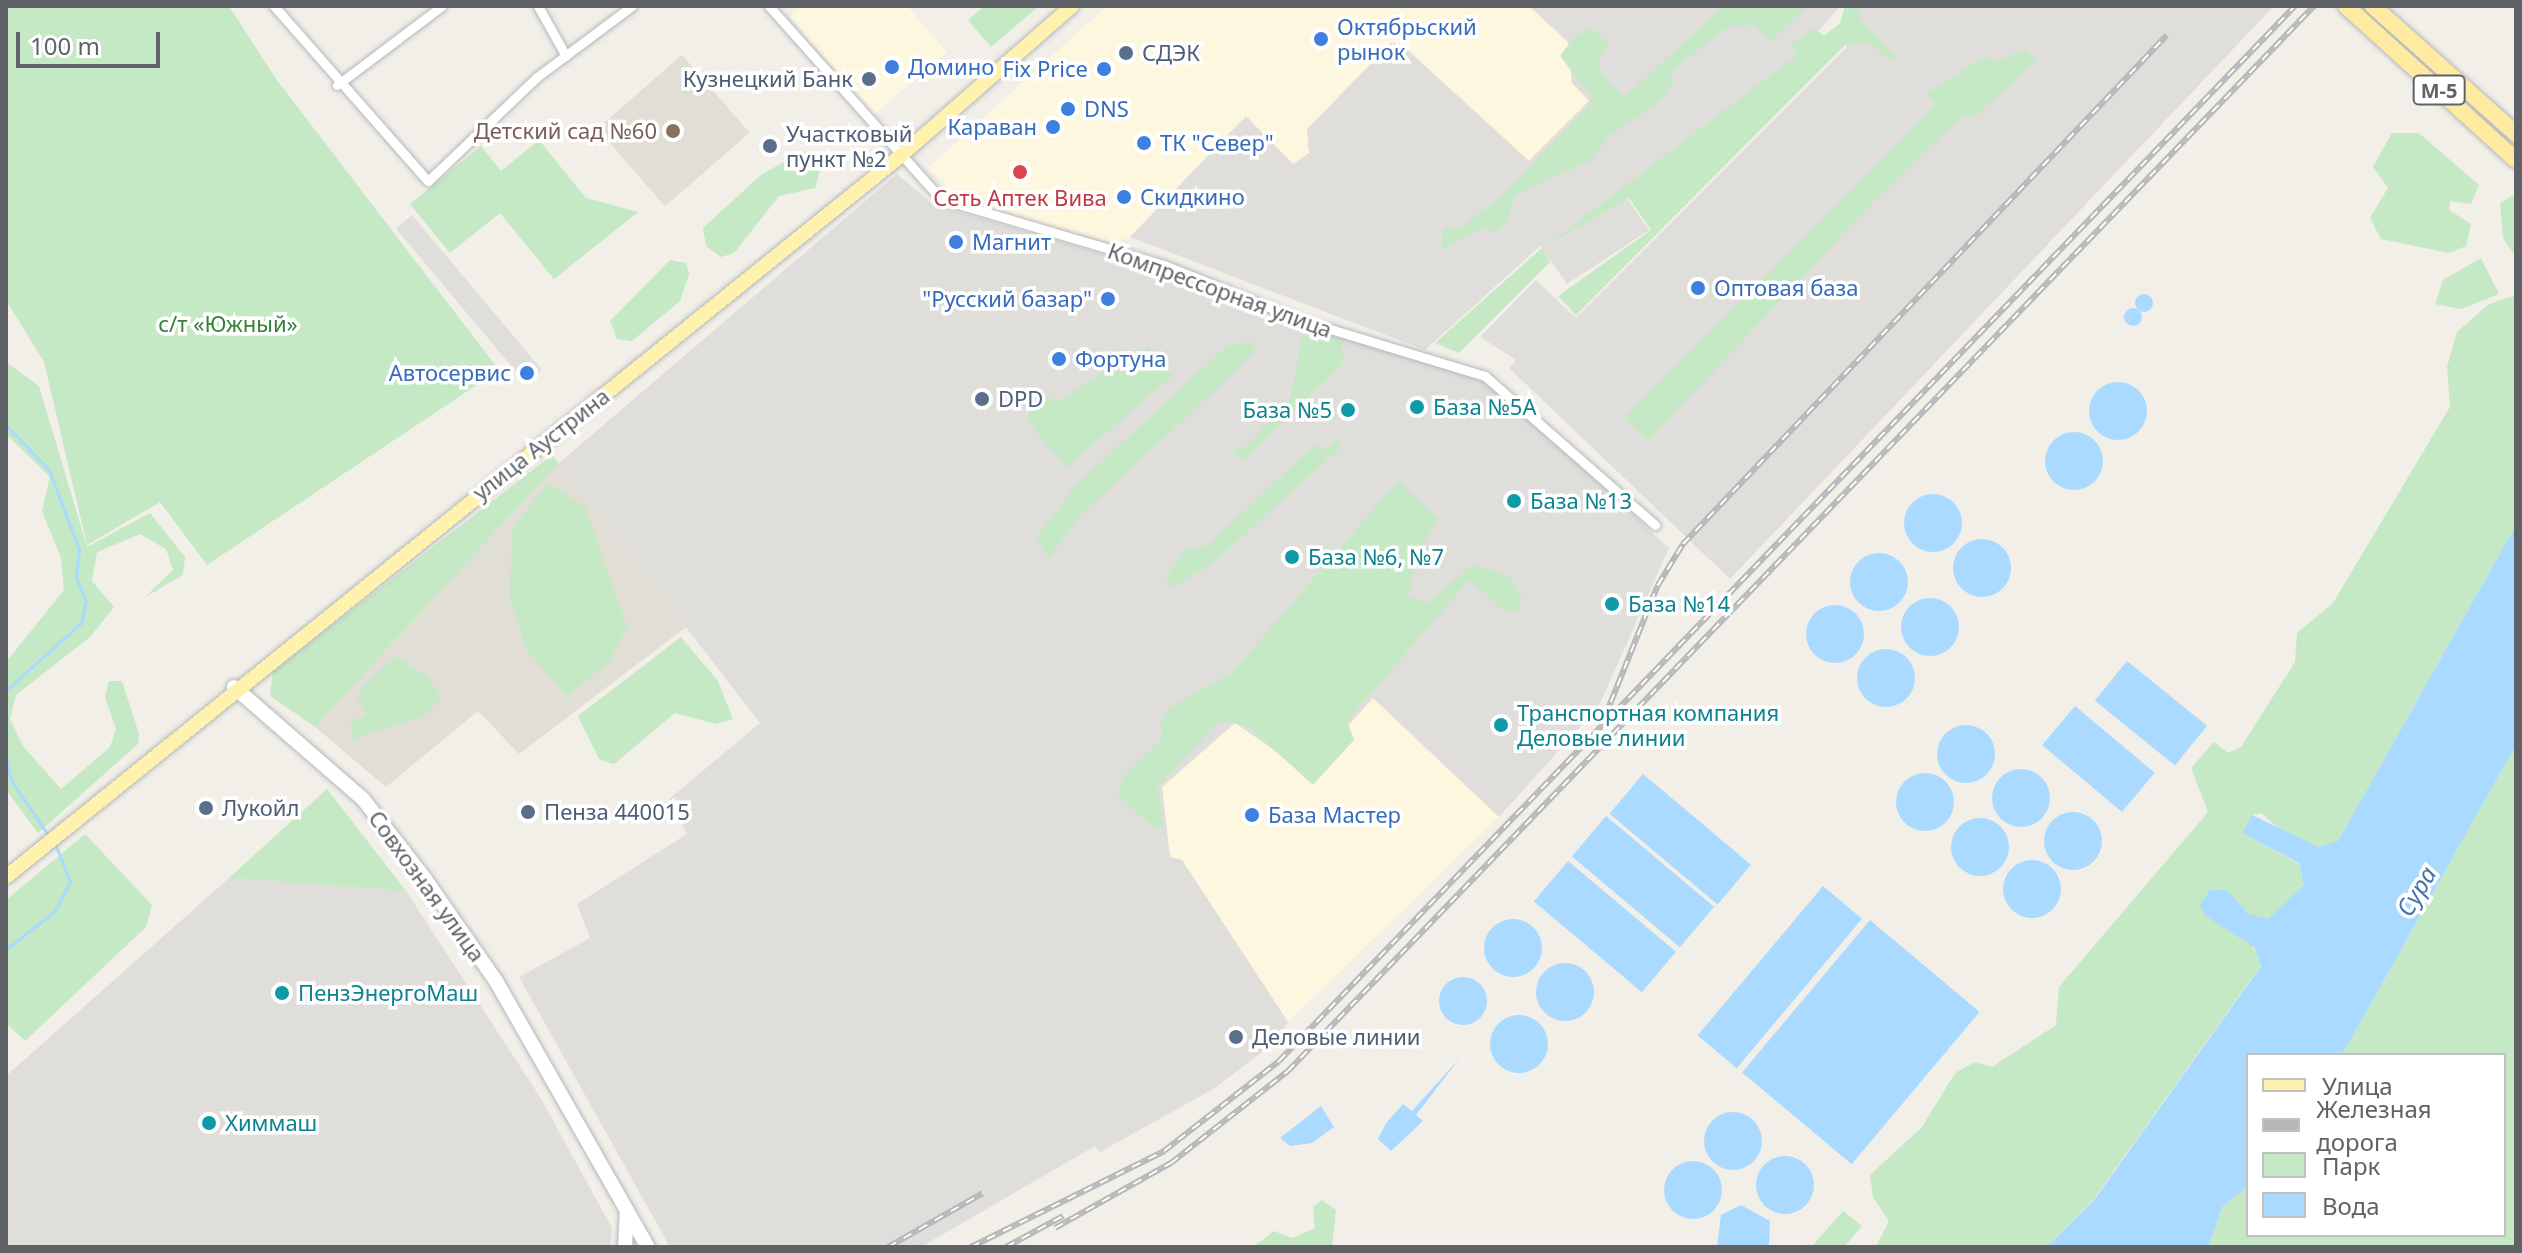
<!DOCTYPE html>
<meta charset="utf-8">
<style>
body{margin:0}
#map{position:relative;width:2522px;height:1253px;overflow:hidden;background:#f1efe8;font-family:"Noto Sans",sans-serif}
div>[style]{position:absolute}
.commercial>*{inset:0;background:#fef7e0}
.industrial>*{inset:0;background:#e0deda;transform-origin:0 0}
.education>*{inset:0;background:#e1ded6;transform-origin:0 0}
.green>*{inset:0;background:#c5e8c5}
.water>*{inset:0;background:#aadaff;transform-origin:0 0}
.round{border-radius:50%}
.stream>*{height:3px;margin:-1.5px;padding:0 1.5px;transform-origin:1.5px;border-radius:1.5px;background:#aadaff}
.roads{filter:drop-shadow(0 0 2px #b5b8bc) drop-shadow(0 0 2px #b5b8bc)}
.minor>*{height:9px;margin:-4.5px;padding:0 4.5px;transform-origin:4.5px;border-radius:4.5px;background:#fff}
.secondary>*{height:14px;margin:-7px;padding:0 7px;transform-origin:7px;border-radius:7px;background:#fff}
.primary>*{height:14px;margin:-7px;padding:0 7px;transform-origin:7px;border-radius:7px;background:#fff2af}
.trunk>*{height:16px;margin:-8px;padding:0 8px;transform-origin:8px;border-radius:8px;background:#feeaa1}
.rail>*{height:6px;margin-top:-3px;transform-origin:0;background:repeating-linear-gradient(90deg,#fff 0 9px,#b6b7b8 0 18px);box-sizing:border-box;border-block:2px solid #b6b7b8}
.dots>*{width:22px;height:22px;translate:-50% -50%;box-sizing:border-box;border:4px solid #fff;border-radius:50%}
span{translate:-50% -50%;white-space:nowrap;text-align:center;line-height:1.15;-webkit-text-stroke:7px #fff;paint-order:stroke}
.shield-label span{padding:2px 6px;background:#fff;border:2px solid;border-radius:6px;-webkit-text-stroke-width:0}
.shield-label{font-size:20px;color:#5f6368;font-weight:700}
.shop-label{font-size:22px;color:#366cbe}
.left{translate:0 -50%;text-align:left}
.right{translate:-100% -50%;text-align:right}
.service-label{font-size:22px;color:#4e5e75}
.education-label{font-size:22px;color:#785e54}
.health-label{font-size:22px;color:#be3a42}
.street-label{font-size:22px;color:#5f6368}
.park-label{font-size:22px;color:#348238}
.culture-label{font-size:22px;color:#0d838f}
.water-label{font-size:24px;color:#4174aa;font-style:italic}
.frame{position:absolute;inset:0;border:8px solid #5f6368;pointer-events:none}
.legend{position:absolute;left:2246px;top:1053px;width:260px;height:184px;box-sizing:border-box;background:#fff;border:2px solid #bfc1c3;margin:0;padding:10px 14px;list-style:none;font-size:24px;color:#5f6368}
.legend li{display:flex;align-items:center;gap:16px;height:40px}
.legend b{width:40px;border:2px solid #bfc1c3}
.scale{position:absolute;left:16px;top:32px;width:144px;height:36px;box-sizing:border-box;border:4px solid #5f6368;border-top:0;padding-left:10px;font-size:24px;line-height:28px;white-space:nowrap;color:#5f6368;-webkit-text-stroke:6px #fff;paint-order:stroke}
</style>
<div id="map">
<div class="commercial">
<div style="clip-path:polygon(802px 6px,907px 6px,947px 52px,872px 116px,790px 16px)"></div>
<div style="clip-path:polygon(1107px 6px,1529px 6px,1568px 42px,1572px 83px,1590px 101px,1529px 161px,1400px 43px,1306px 145px,1310px 152px,1293px 164px,1246px 117px,1130px 237px,1113px 243px,966px 205px,928px 168px)"></div>
<div style="clip-path:polygon(1372px 697px,1499px 817px,1288px 1022px,1182px 860px,1170px 857px,1161px 787px,1235px 722px,1306px 771px)"></div>
</div>
<div class="industrial">
<div style="clip-path:polygon(1529px 6px,1840px 6px,1796px 58px,1622px 191px,1649px 230px,1567px 284px,1540px 246px,1425px 350px,1130px 237px,1246px 116px,1293px 164px,1309px 153px,1307px 129px,1391px 43px,1400px 43px,1529px 161px,1589px 101px,1572px 83px,1568px 42px)"></div>
<div style="clip-path:polygon(1850px 6px,2274px 6px,1730px 579px,1509px 368px,1516px 360px,1480px 337px,1536px 280px,1576px 318px,1847px 47px)"></div>
<div style="clip-path:polygon(897px 174px,934px 205px,1171px 274px,1491px 384px,1669px 548px,1599px 706px,1499px 817px,1373px 698px,1306px 772px,1235px 723px,1162px 787px,1170px 857px,1182px 860px,1288px 1022px,1271px 1045px,1215px 1088px,1100px 1152px,1095px 1146px,921px 1247px,670px 1247px,519px 977px,590px 938px,577px 904px,687px 834px,669px 799px,760px 723px,559px 463px)"></div>
<div style="left:412px;top:215px;width:202px;height:21px;rotate:50deg"></div>
<div style="clip-path:polygon(229px 878px,406px 891px,540px 1097px,612px 1228px,610px 1247px,6px 1247px,6px 1076px)"></div>
</div>
<div class="education">
<div style="left:682px;top:55px;width:103px;height:112px;rotate:49deg"></div>
<div style="clip-path:polygon(559px 463px,686px 627px,519px 754px,478px 711px,386px 787px,315px 727px)"></div>
</div>
<div class="green">
<div style="clip-path:polygon(6px 6px,229px 6px,276px 79px,499px 370px,207px 565px,160px 502px,87px 545px,44px 362px,6px 300px)"></div>
<div style="clip-path:polygon(985px 6px,1039px 6px,991px 47px,968px 20px)"></div>
<div style="clip-path:polygon(1723px 6px,1808px 6px,1770px 41px,1755px 25px,1729px 26px,1671px 71px,1673px 84px,1659px 103px,1610px 135px,1591px 160px,1515px 195px,1507px 223px,1496px 232px,1482px 228px,1442px 250px,1443px 228px,1462px 227px,1503px 195px,1594px 100px,1560px 56px,1572px 40px,1589px 27px,1609px 43px,1599px 59px,1601px 73px,1625px 97px)"></div>
<div style="clip-path:polygon(1845px 6px,1858px 6px,1860px 18px,1898px 59px,1893px 62px,1870px 43px,1845px 45px,1576px 315px,1558px 296px,1651px 230px,1629px 198px,1549px 244px,1797px 55px,1791px 45px,1813px 28px,1824px 36px,1840px 23px)"></div>
<div style="clip-path:polygon(2024px 50px,2037px 61px,1974px 117px,1964px 114px,1873px 202px,1648px 441px,1624px 418px,1936px 105px,1926px 94px,1986px 56px,1995px 62px)"></div>
<div style="clip-path:polygon(2392px 133px,2419px 133px,2479px 185px,2471px 204px,2450px 201px,2449px 210px,2471px 224px,2466px 246px,2449px 253px,2381px 239px,2370px 218px,2388px 188px,2373px 167px)"></div>
<div style="clip-path:polygon(539px 140px,586px 198px,638px 212px,554px 279px,500px 213px,450px 253px,410px 204px,481px 146px,501px 171px)"></div>
<div style="clip-path:polygon(805px 151px,824px 157px,815px 188px,779px 196px,734px 253px,721px 257px,706px 246px,703px 228px,762px 174px)"></div>
<div style="clip-path:polygon(2512px 196px,2516px 200px,2516px 257px,2503px 238px,2500px 203px)"></div>
<div style="clip-path:polygon(1542px 248px,1550px 262px,1459px 353px,1435px 343px)"></div>
<div style="clip-path:polygon(2481px 258px,2499px 294px,2461px 309px,2435px 304px,2443px 280px)"></div>
<div style="clip-path:polygon(670px 260px,686px 263px,689px 274px,680px 301px,632px 341px,617px 339px,610px 321px)"></div>
<div style="clip-path:polygon(2516px 295px,2516px 525px,2338px 841px,2320px 847px,2290px 838px,2261px 813px,2252px 815px,2242px 833px,2299px 864px,2304px 885px,2268px 919px,2248px 915px,2227px 890px,2261px 965px,2093px 1200px,2047px 1247px,1876px 1247px,1889px 1221px,1873px 1197px,1870px 1175px,1922px 1127px,1955px 1073px,1975px 1062px,1992px 1067px,2056px 1025px,2059px 987px,2208px 812px,2191px 768px,2214px 742px,2228px 753px,2241px 747px,2295px 662px,2297px 633px,2333px 603px,2450px 407px,2447px 367px,2457px 332px,2489px 304px)"></div>
<div style="clip-path:polygon(1313px 329px,1342px 340px,1343px 363px,1244px 460px,1231px 450px,1244px 448px,1291px 398px,1302px 338px)"></div>
<div style="clip-path:polygon(1252px 342px,1256px 350px,1237px 370px,1078px 518px,1049px 559px,1036px 539px,1074px 487px,1227px 346px)"></div>
<div style="clip-path:polygon(1148px 347px,1173px 375px,1066px 468px,1025px 418px,1047px 396px,1057px 403px,1109px 368px,1130px 375px)"></div>
<div style="clip-path:polygon(6px 362px,39px 386px,87px 547px,150px 513px,185px 557px,183px 575px,145px 597px,173px 570px,166px 549px,140px 534px,97px 552px,92px 581px,114px 607px,90px 637px,16px 695px,10px 719px,23px 746px,61px 789px,110px 747px,116px 729px,105px 697px,109px 681px,122px 681px,139px 734px,138px 744px,38px 833px,6px 790px,6px 662px,64px 590px,61px 558px,42px 511px,50px 477px,6px 434px)"></div>
<div style="clip-path:polygon(1338px 439px,1339px 449px,1213px 563px,1171px 588px,1166px 577px,1184px 551px,1208px 545px,1314px 445px,1325px 450px)"></div>
<div style="clip-path:polygon(552px 455px,559px 463px,315px 727px,270px 696px,273px 671px)"></div>
<div style="clip-path:polygon(1398px 481px,1438px 519px,1419px 551px,1407px 597px,1427px 603px,1474px 564px,1510px 577px,1522px 598px,1517px 610px,1506px 612px,1469px 580px,1347px 721px,1354px 740px,1313px 785px,1248px 726px,1219px 721px,1158px 787px,1163px 823px,1157px 830px,1118px 796px,1122px 778px,1162px 739px,1161px 721px,1170px 707px,1232px 673px)"></div>
<div style="clip-path:polygon(548px 483px,585px 507px,627px 626px,610px 661px,567px 697px,526px 649px,510px 598px,512px 529px)"></div>
<div style="clip-path:polygon(681px 637px,718px 681px,733px 719px,716px 724px,675px 713px,614px 764px,599px 759px,578px 716px)"></div>
<div style="clip-path:polygon(396px 656px,429px 678px,441px 698px,423px 717px,352px 739px,351px 721px,366px 715px,358px 700px,362px 687px)"></div>
<div style="clip-path:polygon(2516px 745px,2516px 1247px,2208px 1247px,2223px 1206px,2248px 1187px,2248px 1235px,2504px 1235px,2504px 1055px,2342px 1055px)"></div>
<div style="clip-path:polygon(327px 789px,406px 891px,229px 878px)"></div>
<div style="clip-path:polygon(85px 834px,152px 905px,146px 927px,25px 1041px,6px 1023px,6px 900px)"></div>
<div style="clip-path:polygon(1322px 1200px,1336px 1210px,1332px 1247px,1253px 1247px,1274px 1231px,1292px 1238px,1315px 1228px,1313px 1207px)"></div>
<div style="clip-path:polygon(1843px 1211px,1862px 1226px,1844px 1247px,1811px 1247px)"></div>
</div>
<div class="water">
<div class="round" style="left:2135px;top:294px;width:18px;height:18px"></div>
<div class="round" style="left:2124px;top:308px;width:18px;height:18px"></div>
<div class="round" style="left:2089px;top:382px;width:58px;height:58px"></div>
<div class="round" style="left:2045px;top:432px;width:58px;height:58px"></div>
<div class="round" style="left:1904px;top:494px;width:58px;height:58px"></div>
<div style="clip-path:polygon(2516px 525px,2516px 745px,2342px 1055px,2248px 1055px,2248px 1187px,2223px 1206px,2208px 1247px,2047px 1247px,2094px 1200px,2261px 966px,2254px 947px,2204px 915px,2200px 905px,2210px 890px,2227px 890px,2248px 914px,2268px 919px,2304px 885px,2299px 863px,2242px 833px,2252px 815px,2319px 847px,2338px 841px)"></div>
<div class="round" style="left:1953px;top:539px;width:58px;height:58px"></div>
<div class="round" style="left:1850px;top:553px;width:58px;height:58px"></div>
<div class="round" style="left:1901px;top:598px;width:58px;height:58px"></div>
<div class="round" style="left:1806px;top:605px;width:58px;height:58px"></div>
<div class="round" style="left:1857px;top:649px;width:58px;height:58px"></div>
<div style="left:2127px;top:661px;width:103px;height:51px;rotate:39deg"></div>
<div style="left:2075px;top:706px;width:104px;height:51px;rotate:40deg"></div>
<div class="round" style="left:1937px;top:725px;width:58px;height:58px"></div>
<div class="round" style="left:1992px;top:769px;width:58px;height:58px"></div>
<div class="round" style="left:1896px;top:773px;width:58px;height:58px"></div>
<div style="left:1643px;top:774px;width:141px;height:52px;rotate:40deg"></div>
<div class="round" style="left:2044px;top:812px;width:58px;height:58px"></div>
<div style="left:1606px;top:816px;width:141px;height:53px;rotate:40deg"></div>
<div class="round" style="left:1951px;top:818px;width:58px;height:58px"></div>
<div class="round" style="left:2003px;top:860px;width:58px;height:58px"></div>
<div style="left:1568px;top:861px;width:141px;height:53px;rotate:40deg"></div>
<div style="left:1823px;top:886px;width:51px;height:195px;rotate:40deg"></div>
<div class="round" style="left:1484px;top:919px;width:58px;height:58px"></div>
<div style="left:1870px;top:920px;width:143px;height:199px;rotate:40deg"></div>
<div class="round" style="left:1536px;top:963px;width:58px;height:58px"></div>
<div class="round" style="left:1439px;top:977px;width:48px;height:48px"></div>
<div class="round" style="left:1490px;top:1015px;width:58px;height:58px"></div>
<div style="clip-path:polygon(1460px 1058px,1416px 1115px,1423px 1121px,1391px 1151px,1378px 1139px,1386px 1123px,1403px 1104px,1412px 1111px)"></div>
<div style="clip-path:polygon(1321px 1106px,1334px 1127px,1312px 1143px,1290px 1146px,1280px 1138px)"></div>
<div class="round" style="left:1704px;top:1112px;width:58px;height:58px"></div>
<div class="round" style="left:1756px;top:1156px;width:58px;height:58px"></div>
<div class="round" style="left:1664px;top:1161px;width:58px;height:58px"></div>
<div style="clip-path:polygon(1741px 1205px,1770px 1221px,1769px 1247px,1717px 1247px,1721px 1215px)"></div>
</div>
<div class="stream">
<div style="left:6px;top:425px;width:62px;rotate:46.3deg"></div>
<div style="left:49px;top:470px;width:85px;rotate:69.4deg"></div>
<div style="left:79px;top:550px;width:28px;rotate:96deg"></div>
<div style="left:76px;top:578px;width:24px;rotate:66deg"></div>
<div style="left:86px;top:600px;width:24px;rotate:102deg"></div>
<div style="left:81px;top:623px;width:101px;rotate:138.2deg"></div>
<div style="left:6px;top:759px;width:22px;rotate:77deg"></div>
<div style="left:11px;top:780px;width:66px;rotate:56.1deg"></div>
<div style="left:6px;top:949px;width:62px;rotate:-37.8deg"></div>
<div style="left:55px;top:911px;width:34px;rotate:-63deg"></div>
<div style="left:70px;top:881px;width:40px;rotate:-112deg"></div>
</div>
<div class="roads">
<div class="minor">
<div style="left:274px;top:6px;width:233px;rotate:48.7deg"></div>
<div style="left:428px;top:181px;width:151px;rotate:-43.7deg"></div>
<div style="left:537px;top:77px;width:119px;rotate:-36.8deg"></div>
<div style="left:538px;top:6px;width:57px;rotate:60.8deg"></div>
<div style="left:769px;top:6px;width:259px;rotate:48.3deg"></div>
<div style="left:941px;top:199px;width:233px;rotate:16.5deg"></div>
<div style="left:1164px;top:265px;width:151px;rotate:21.8deg"></div>
<div style="left:1304px;top:321px;width:189px;rotate:16.9deg"></div>
<div style="left:1485px;top:376px;width:226px;rotate:41.2deg"></div>
<div style="left:337px;top:85px;width:131px;rotate:-37deg"></div>
</div>
<div class="secondary">
<div style="left:234px;top:687px;width:171px;rotate:41deg"></div>
<div style="left:363px;top:799px;width:101px;rotate:52.2deg"></div>
<div style="left:425px;top:879px;width:124px;rotate:55.2deg"></div>
<div style="left:496px;top:981px;width:306px;rotate:60.3deg"></div>
<div style="left:625px;top:1247px;width:35px;rotate:-87deg"></div>
</div>
<div class="primary">
<div style="left:6px;top:877px;width:1146px;rotate:-38.87deg"></div>
<div style="left:898px;top:158px;width:231px;rotate:-41.1deg"></div>
</div>
<div class="trunk">
<div style="left:2346px;top:6px;width:229px;rotate:42.2deg"></div>
<div style="left:2373px;top:6px;width:192px;rotate:41.8deg"></div>
</div>
</div>
<div class="rail">
<div style="left:1604px;top:719px;width:144px;rotate:-68.1deg"></div>
<div style="left:1658px;top:585px;width:48px;rotate:-58.6deg"></div>
<div style="left:1683px;top:544px;width:702px;rotate:-46.44deg"></div>
<div style="left:1055px;top:1228px;width:133px;rotate:-29.3deg"></div>
<div style="left:1171px;top:1163px;width:149px;rotate:-38.2deg"></div>
<div style="left:1288px;top:1071px;width:1479px;rotate:-46.07deg"></div>
<div style="left:888px;top:1247px;width:109px;rotate:-29.6deg"></div>
<div style="left:971px;top:1247px;width:216px;rotate:-26.4deg"></div>
<div style="left:1164px;top:1151px;width:146px;rotate:-38deg"></div>
<div style="left:1279px;top:1061px;width:1465px;rotate:-46.08deg"></div>
<div style="left:1006px;top:1247px;width:65px;rotate:-28.5deg"></div>
</div>
<div class="dots">
<div style="left:1321px;top:39px;background:#3f7fe0"></div>
<div style="left:1126px;top:53px;background:#5c6f8a"></div>
<div style="left:892px;top:67px;background:#3f7fe0"></div>
<div style="left:1104px;top:69px;background:#3f7fe0"></div>
<div style="left:869px;top:79px;background:#5c6f8a"></div>
<div style="left:1068px;top:109px;background:#3f7fe0"></div>
<div style="left:1053px;top:127px;background:#3f7fe0"></div>
<div style="left:673px;top:131px;background:#8d6e63"></div>
<div style="left:1144px;top:143px;background:#3f7fe0"></div>
<div style="left:770px;top:146px;background:#5c6f8a"></div>
<div style="left:1020px;top:172px;background:#e0444e"></div>
<div style="left:1124px;top:197px;background:#3f7fe0"></div>
<div style="left:956px;top:242px;background:#3f7fe0"></div>
<div style="left:1698px;top:288px;background:#3f7fe0"></div>
<div style="left:1108px;top:299px;background:#3f7fe0"></div>
<div style="left:1059px;top:359px;background:#3f7fe0"></div>
<div style="left:527px;top:373px;background:#3f7fe0"></div>
<div style="left:982px;top:399px;background:#5c6f8a"></div>
<div style="left:1417px;top:407px;background:#0f9aa8"></div>
<div style="left:1348px;top:410px;background:#0f9aa8"></div>
<div style="left:1514px;top:501px;background:#0f9aa8"></div>
<div style="left:1292px;top:557px;background:#0f9aa8"></div>
<div style="left:1612px;top:604px;background:#0f9aa8"></div>
<div style="left:1501px;top:725px;background:#0f9aa8"></div>
<div style="left:206px;top:808px;background:#5c6f8a"></div>
<div style="left:528px;top:812px;background:#5c6f8a"></div>
<div style="left:1252px;top:815px;background:#3f7fe0"></div>
<div style="left:282px;top:993px;background:#0f9aa8"></div>
<div style="left:1236px;top:1037px;background:#5c6f8a"></div>
<div style="left:209px;top:1123px;background:#0f9aa8"></div>
</div>
<div class="shield-label">
<span style="left:2439px;top:90px">М-5</span>
</div>
<div class="shop-label">
<span class="left" style="left:1337px;top:39px">Октябрьский<br>рынок</span>
<span class="left" style="left:908px;top:67px">Домино</span>
<span class="right" style="left:1088px;top:69px">Fix Price</span>
<span class="left" style="left:1084px;top:109px">DNS</span>
<span class="right" style="left:1037px;top:127px">Караван</span>
<span class="left" style="left:1160px;top:143px">ТК "Север"</span>
<span class="left" style="left:1140px;top:197px">Скидкино</span>
<span class="left" style="left:972px;top:242px">Магнит</span>
<span class="left" style="left:1714px;top:288px">Оптовая база</span>
<span class="right" style="left:1092px;top:299px">"Русский базар"</span>
<span class="left" style="left:1075px;top:359px">Фортуна</span>
<span class="right" style="left:511px;top:373px">Автосервис</span>
<span class="left" style="left:1268px;top:815px">База Мастер</span>
</div>
<div class="service-label">
<span class="left" style="left:1142px;top:53px">СДЭК</span>
<span class="right" style="left:853px;top:79px">Кузнецкий Банк</span>
<span class="left" style="left:786px;top:146px">Участковый<br>пункт №2</span>
<span class="left" style="left:998px;top:399px">DPD</span>
<span class="left" style="left:222px;top:808px">Лукойл</span>
<span class="left" style="left:544px;top:812px">Пенза 440015</span>
<span class="left" style="left:1252px;top:1037px">Деловые линии</span>
</div>
<div class="education-label">
<span class="right" style="left:657px;top:131px">Детский сад №60</span>
</div>
<div class="health-label">
<span style="left:1020px;top:198px">Сеть Аптек Вива</span>
</div>
<div class="street-label">
<span style="left:1220px;top:290px;rotate:20deg">Компрессорная улица</span>
<span style="left:541px;top:444px;rotate:-38deg">улица Аустрина</span>
<span style="left:427px;top:886px;rotate:54deg">Совхозная улица</span>
</div>
<div class="park-label">
<span style="left:228px;top:324px">с/т «Южный»</span>
</div>
<div class="culture-label">
<span class="left" style="left:1433px;top:407px">База №5А</span>
<span class="right" style="left:1332px;top:410px">База №5</span>
<span class="left" style="left:1530px;top:501px">База №13</span>
<span class="left" style="left:1308px;top:557px">База №6, №7</span>
<span class="left" style="left:1628px;top:604px">База №14</span>
<span class="left" style="left:1517px;top:725px">Транспортная компания<br>Деловые линии</span>
<span class="left" style="left:298px;top:993px">ПензЭнергоМаш</span>
<span class="left" style="left:225px;top:1123px">Химмаш</span>
</div>
<div class="water-label">
<span style="left:2416px;top:891px;rotate:-59deg">Сура</span>
</div>
<div class="frame"></div>
<ul class="legend">
<li><b style="height:10px;background:#fff2af"></b>Улица</li>
<li><b style="height:10px;background:#b6b7b8"></b>Железная дорога</li>
<li><b style="height:22px;background:#c5e8c5"></b>Парк</li>
<li><b style="height:22px;background:#aadaff"></b>Вода</li>
</ul>
<div class="scale">100 m</div>
</div>
